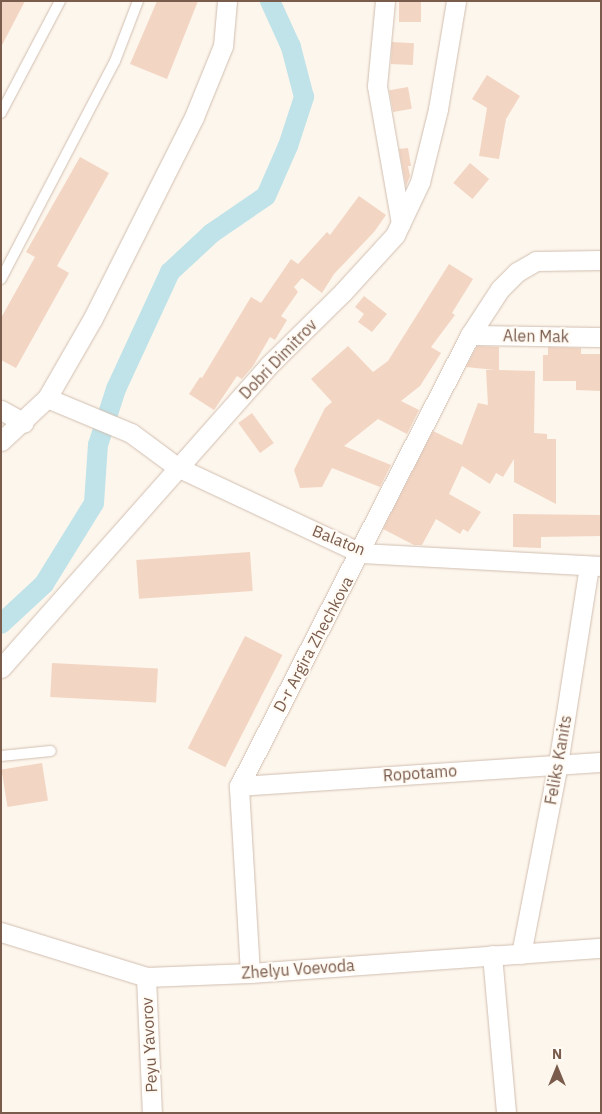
<!DOCTYPE html>
<style>
body{margin:0}
#map{position:relative;width:602px;height:1114px;overflow:hidden;background:#fdf6ec;font-family:"IBM Plex Sans",sans-serif}
div>[style]{position:absolute}
.canal>*{height:20px;margin:-10px;padding:0 10px;transform-origin:10px;border-radius:10px;background:#bfe3e8}
.building>*{inset:0;background:#f3d5c3;transform-origin:0 0}
.roads{filter:drop-shadow(0 0 1px #d1beb0) drop-shadow(0 0 1px #d1beb0)}
.lane>*{height:10px;margin:-5px;padding:0 5px;transform-origin:5px;border-radius:5px;background:#fff}
.street>*{height:19px;margin:-9.5px;padding:0 9.5px;transform-origin:9.5px;border-radius:9.5px;background:#fff}
span{translate:-50% -50%;white-space:nowrap;text-align:center;line-height:1.15;-webkit-text-stroke:4px #fffaf3;paint-order:stroke}
.street-label{font-size:16px;color:#7a5c4d}
.frame{position:absolute;inset:0;border:2px solid #7a5c4d;pointer-events:none}
.north{position:absolute;left:532px;top:1044px;width:50px;height:50px;-webkit-text-stroke:4px #fffaf3;paint-order:stroke;rotate:0deg;font-size:14px;font-weight:700;line-height:20px;text-align:center;color:#7a5c4d}
.north::after{content:'';display:block;margin:auto;width:18px;height:22px;background:#7a5c4d;clip-path:polygon(50% 0,100% 100%,50% 72%,0 100%)}
</style>
<div id="map">
<div class="canal">
<div style="left:1px;top:624px;width:59px;rotate:-42.9deg"></div>
<div style="left:44px;top:584px;width:95px;rotate:-58.3deg"></div>
<div style="left:94px;top:503px;width:58px;rotate:-86.1deg"></div>
<div style="left:98px;top:445px;width:59px;rotate:-72.2deg"></div>
<div style="left:116px;top:389px;width:129px;rotate:-65.2deg"></div>
<div style="left:170px;top:272px;width:57px;rotate:-42.9deg"></div>
<div style="left:212px;top:233px;width:65px;rotate:-34.4deg"></div>
<div style="left:266px;top:196px;width:55px;rotate:-66.3deg"></div>
<div style="left:288px;top:146px;width:52px;rotate:-71.9deg"></div>
<div style="left:304px;top:97px;width:52px;rotate:-104.6deg"></div>
<div style="left:291px;top:47px;width:51px;rotate:-114.5deg"></div>
</div>
<div class="building">
<div style="clip-path:polygon(1px 1px,25px 1px,1px 47px)"></div>
<div style="clip-path:polygon(157px 1px,198px 1px,167px 79px,130px 64px)"></div>
<div style="left:399px;top:1px;width:22px;height:21px"></div>
<div style="left:392px;top:42px;width:22px;height:22px;rotate:3deg"></div>
<div style="clip-path:polygon(487px 75px,520px 96px,506px 119px,499px 159px,479px 156px,487px 108px,472px 99px)"></div>
<div style="left:408px;top:87px;width:22px;height:19px;rotate:80deg"></div>
<div style="clip-path:polygon(408px 148px,411px 166px,408px 166px,410px 176px,406px 186px,399px 149px)"></div>
<div style="clip-path:polygon(80px 157px,109px 173px,57px 266px,69px 273px,16px 368px,1px 360px,1px 318px,35px 257px,26px 252px)"></div>
<div style="left:470px;top:163px;width:25px;height:26px;rotate:40deg"></div>
<div style="clip-path:polygon(359px 196px,386px 215px,374px 232px,334px 274px,322px 293px,302px 278px,294px 287px,298px 292px,281px 316px,287px 320px,275px 340px,270px 337px,253px 366px,242px 379px,237px 376px,214px 410px,189px 394px,200px 377px,202px 378px,251px 297px,261px 303px,291px 259px,298px 264px,327px 232px,330px 235px)"></div>
<div style="clip-path:polygon(449px 264px,473px 279px,452px 313px,455px 315px,431px 347px,441px 353px,420px 386px,401px 401px,419px 410px,407px 434px,378px 419px,344px 446px,391px 465px,380px 487px,332px 468px,322px 487px,300px 488px,294px 470px,325px 408px,332px 402px,311px 379px,348px 346px,373px 372px,388px 361px)"></div>
<div style="clip-path:polygon(364px 296px,387px 314px,372px 332px,358px 322px,364px 314px,355px 307px)"></div>
<div style="clip-path:polygon(477px 346px,499px 347px,499px 370px,535px 371px,534px 433px,547px 434px,547px 439px,556px 439px,556px 504px,514px 482px,514px 459px,503px 477px,496px 473px,490px 484px,462px 466px,449px 494px,481px 512px,468px 532px,463px 529px,460px 534px,436px 519px,422px 545px,414px 545px,383px 529px,433px 431px,462px 445px,478px 403px,488px 405px,486px 370px,495px 370px,466px 367px)"></div>
<div style="clip-path:polygon(548px 347px,581px 348px,581px 354px,601px 354px,601px 391px,576px 390px,576px 381px,543px 381px,543px 355px,548px 355px)"></div>
<div style="left:252px;top:413px;width:37px;height:17px;rotate:54deg"></div>
<div style="clip-path:polygon(513px 514px,601px 515px,601px 536px,541px 537px,541px 548px,513px 547px)"></div>
<div style="left:250px;top:552px;width:39px;height:114px;rotate:86deg"></div>
<div style="left:245px;top:636px;width:42px;height:126px;rotate:27deg"></div>
<div style="left:52px;top:663px;width:106px;height:34px;rotate:3deg"></div>
<div style="left:42px;top:763px;width:38px;height:41px;rotate:81deg"></div>
</div>
<div class="roads">
<div class="lane">
<div style="left:1px;top:113px;width:127px;rotate:-62.2deg"></div>
<div style="left:1px;top:279px;width:246px;rotate:-62.4deg"></div>
<div style="left:115px;top:61px;width:64px;rotate:-69deg"></div>
<div style="left:1px;top:756px;width:50px;rotate:-5.7deg"></div>
</div>
<div class="street">
<div style="left:385px;top:1px;width:85px;rotate:95.4deg"></div>
<div style="left:377px;top:86px;width:139px;rotate:80.1deg"></div>
<div style="left:470px;top:335px;width:131px;rotate:0.9deg"></div>
<div style="left:47px;top:398px;width:91px;rotate:22.6deg"></div>
<div style="left:131px;top:433px;width:57px;rotate:36.5deg"></div>
<div style="left:177px;top:467px;width:203px;rotate:25.1deg"></div>
<div style="left:361px;top:553px;width:240px;rotate:3.1deg"></div>
<div style="left:1px;top:410px;width:26px;rotate:29deg"></div>
<div style="left:1px;top:441px;width:63px;rotate:-43.1deg"></div>
<div style="left:47px;top:398px;width:92px;rotate:-60.1deg"></div>
<div style="left:93px;top:318px;width:225px;rotate:-63.3deg"></div>
<div style="left:194px;top:117px;width:77px;rotate:-67.8deg"></div>
<div style="left:223px;top:46px;width:45px;rotate:-84.9deg"></div>
<div style="left:1px;top:668px;width:405px;rotate:-48.5deg"></div>
<div style="left:269px;top:365px;width:104px;rotate:-44.6deg"></div>
<div style="left:343px;top:292px;width:77px;rotate:-47.6deg"></div>
<div style="left:395px;top:235px;width:59px;rotate:-64.7deg"></div>
<div style="left:420px;top:182px;width:75px;rotate:-76.1deg"></div>
<div style="left:438px;top:109px;width:109px;rotate:-80.5deg"></div>
<div style="left:239px;top:786px;width:363px;rotate:-3.8deg"></div>
<div style="left:1px;top:932px;width:152px;rotate:17.2deg"></div>
<div style="left:146px;top:977px;width:104px;rotate:-2.2deg"></div>
<div style="left:250px;top:973px;width:352px;rotate:-4.1deg"></div>
<div style="left:521px;top:954px;width:194px;rotate:-79deg"></div>
<div style="left:558px;top:764px;width:200px;rotate:-81.1deg"></div>
<div style="left:492px;top:955px;width:159px;rotate:84.9deg"></div>
<div style="left:250px;top:973px;width:187px;rotate:-93.4deg"></div>
<div style="left:239px;top:786px;width:507px;rotate:-62.88deg"></div>
<div style="left:470px;top:335px;width:55px;rotate:-56.9deg"></div>
<div style="left:500px;top:289px;width:24px;rotate:-45deg"></div>
<div style="left:517px;top:272px;width:22px;rotate:-30deg"></div>
<div style="left:536px;top:261px;width:65px;rotate:-0.9deg"></div>
<div style="left:146px;top:977px;width:136px;rotate:87.5deg"></div>
</div>
</div>
<div class="street-label">
<span style="left:536px;top:336px;rotate:1deg">Alen Mak</span>
<span style="left:278px;top:359px;rotate:-46deg">Dobri Dimitrov</span>
<span style="left:339px;top:540px;rotate:22deg">Balaton</span>
<span style="left:313px;top:644px;rotate:-62deg">D-r Argira Zhechkova</span>
<span style="left:558px;top:760px;rotate:-80deg">Feliks Kanits</span>
<span style="left:420px;top:773px;rotate:-4deg">Ropotamo</span>
<span style="left:298px;top:969px;rotate:-4deg">Zhelyu Voevoda</span>
<span style="left:149px;top:1045px;rotate:-93deg">Peyu Yavorov</span>
</div>
<div class="frame"></div>
<div class="north">N</div>
</div>
